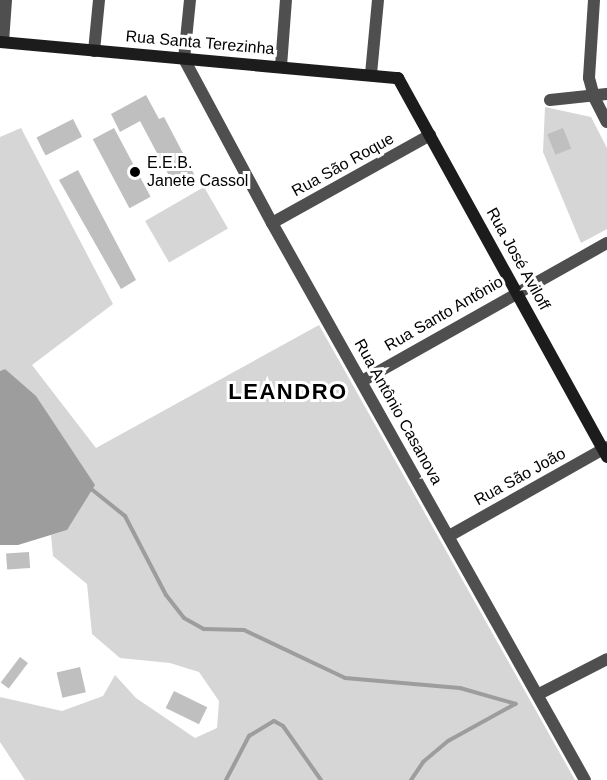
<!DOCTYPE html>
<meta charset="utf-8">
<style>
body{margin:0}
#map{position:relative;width:607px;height:780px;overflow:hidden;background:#fff;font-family:Arial,sans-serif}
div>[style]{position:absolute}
.green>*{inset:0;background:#d6d6d6;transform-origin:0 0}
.water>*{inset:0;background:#9d9d9d}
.stream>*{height:4px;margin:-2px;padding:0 2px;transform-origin:2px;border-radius:2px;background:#9d9d9d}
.building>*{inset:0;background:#bfbfbf;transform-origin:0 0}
.street>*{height:12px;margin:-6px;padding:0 6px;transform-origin:6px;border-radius:6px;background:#4f4f4f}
.secondary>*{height:12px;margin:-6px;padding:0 6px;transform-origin:6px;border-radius:6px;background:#1c1c1c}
.dots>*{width:16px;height:16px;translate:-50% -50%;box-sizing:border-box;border:3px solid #fff;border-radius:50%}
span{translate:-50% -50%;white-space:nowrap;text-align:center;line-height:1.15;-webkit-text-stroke:6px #fff;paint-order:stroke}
.street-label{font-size:16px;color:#000}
.poi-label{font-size:16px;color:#000}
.left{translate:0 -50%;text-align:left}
.district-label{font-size:22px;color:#000;font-weight:700;letter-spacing:1.5px}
</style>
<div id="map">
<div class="green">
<div style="clip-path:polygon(545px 107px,591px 117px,607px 148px,607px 229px,581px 243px,543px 152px)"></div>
<div style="clip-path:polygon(21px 128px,113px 304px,32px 365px,96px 448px,319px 325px,575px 780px,25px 780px,0 742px,0 697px,62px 711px,103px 696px,115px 675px,136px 698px,195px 738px,217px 728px,219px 701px,199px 672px,170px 663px,120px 658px,92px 634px,87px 584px,53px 556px,51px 535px,67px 530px,5px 369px,0 371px,0 137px)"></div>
<div style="left:204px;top:187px;width:48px;height:68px;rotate:60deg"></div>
</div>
<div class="water">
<div style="clip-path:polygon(5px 369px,36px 396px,95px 485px,67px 530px,18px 545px,0 545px,0 371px)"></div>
</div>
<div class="stream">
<div style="left:90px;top:488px;width:45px;rotate:38.7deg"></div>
<div style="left:125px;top:516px;width:89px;rotate:62.6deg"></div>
<div style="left:166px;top:595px;width:29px;rotate:52deg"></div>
<div style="left:184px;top:618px;width:23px;rotate:29deg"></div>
<div style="left:204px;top:629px;width:40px;rotate:1.4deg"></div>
<div style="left:244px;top:630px;width:112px;rotate:25.4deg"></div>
<div style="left:345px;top:678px;width:115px;rotate:5deg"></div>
<div style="left:460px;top:688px;width:58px;rotate:15.9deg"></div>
<div style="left:226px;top:780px;width:50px;rotate:-62.4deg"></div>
<div style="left:249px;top:736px;width:29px;rotate:-31deg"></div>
<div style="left:274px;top:721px;width:10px;rotate:29deg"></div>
<div style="left:283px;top:726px;width:66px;rotate:54.9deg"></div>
<div style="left:411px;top:780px;width:22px;rotate:-56deg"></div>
<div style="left:423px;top:762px;width:33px;rotate:-40deg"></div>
<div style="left:448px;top:741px;width:77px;rotate:-28.9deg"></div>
</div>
<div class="building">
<div style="clip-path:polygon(146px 95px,159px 119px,164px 117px,195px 176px,175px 187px,140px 121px,120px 132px,111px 114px)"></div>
<div style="left:73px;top:119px;width:20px;height:41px;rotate:63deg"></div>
<div style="left:114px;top:128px;width:78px;height:24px;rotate:62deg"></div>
<div style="left:563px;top:128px;width:22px;height:17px;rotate:68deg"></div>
<div style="clip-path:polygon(78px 170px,136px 280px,121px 289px,59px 180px)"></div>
<div style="left:29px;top:552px;width:16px;height:23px;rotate:86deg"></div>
<div style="left:20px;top:657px;width:10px;height:32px;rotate:37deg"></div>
<div style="left:80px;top:667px;width:26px;height:24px;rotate:77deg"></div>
<div style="left:174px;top:691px;width:37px;height:19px;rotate:26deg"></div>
</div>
<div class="street">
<div style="left:190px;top:0;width:59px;rotate:95.8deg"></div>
<div style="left:184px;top:59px;width:186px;rotate:61.8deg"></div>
<div style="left:272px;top:223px;width:639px;rotate:60.67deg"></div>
<div style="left:594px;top:0;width:78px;rotate:93.7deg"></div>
<div style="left:589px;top:78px;width:20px;rotate:75deg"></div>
<div style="left:594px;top:97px;width:28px;rotate:63deg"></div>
<div style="left:3px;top:42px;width:42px;rotate:-85.9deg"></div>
<div style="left:94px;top:51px;width:51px;rotate:-84.4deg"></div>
<div style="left:281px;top:66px;width:66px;rotate:-85.7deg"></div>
<div style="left:371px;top:74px;width:74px;rotate:-84.6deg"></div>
<div style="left:550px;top:100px;width:57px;rotate:-6deg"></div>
<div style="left:272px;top:223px;width:181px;rotate:-29.1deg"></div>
<div style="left:362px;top:381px;width:281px;rotate:-29.4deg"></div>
<div style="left:449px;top:536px;width:181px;rotate:-29.4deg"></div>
<div style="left:539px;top:694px;width:76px;rotate:-27.2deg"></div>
</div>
<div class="secondary">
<div style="left:0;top:42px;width:400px;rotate:5.2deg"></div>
<div style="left:398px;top:78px;width:433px;rotate:61.1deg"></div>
</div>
<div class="dots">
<div style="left:135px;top:172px;background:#000"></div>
</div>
<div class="street-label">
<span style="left:200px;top:43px;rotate:5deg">Rua Santa Terezinha</span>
<span style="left:343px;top:165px;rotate:-29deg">Rua São Roque</span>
<span style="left:518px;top:259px;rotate:61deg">Rua José Aviloff</span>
<span style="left:444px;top:314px;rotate:-30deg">Rua Santo Antônio</span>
<span style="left:398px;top:412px;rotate:61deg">Rua Antônio Casanova</span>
<span style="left:520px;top:477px;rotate:-29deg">Rua São João</span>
</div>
<div class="poi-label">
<span class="left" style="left:147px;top:172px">E.E.B.<br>Janete Cassol</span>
</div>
<div class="district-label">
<span style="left:288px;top:392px">LEANDRO</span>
</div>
</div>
